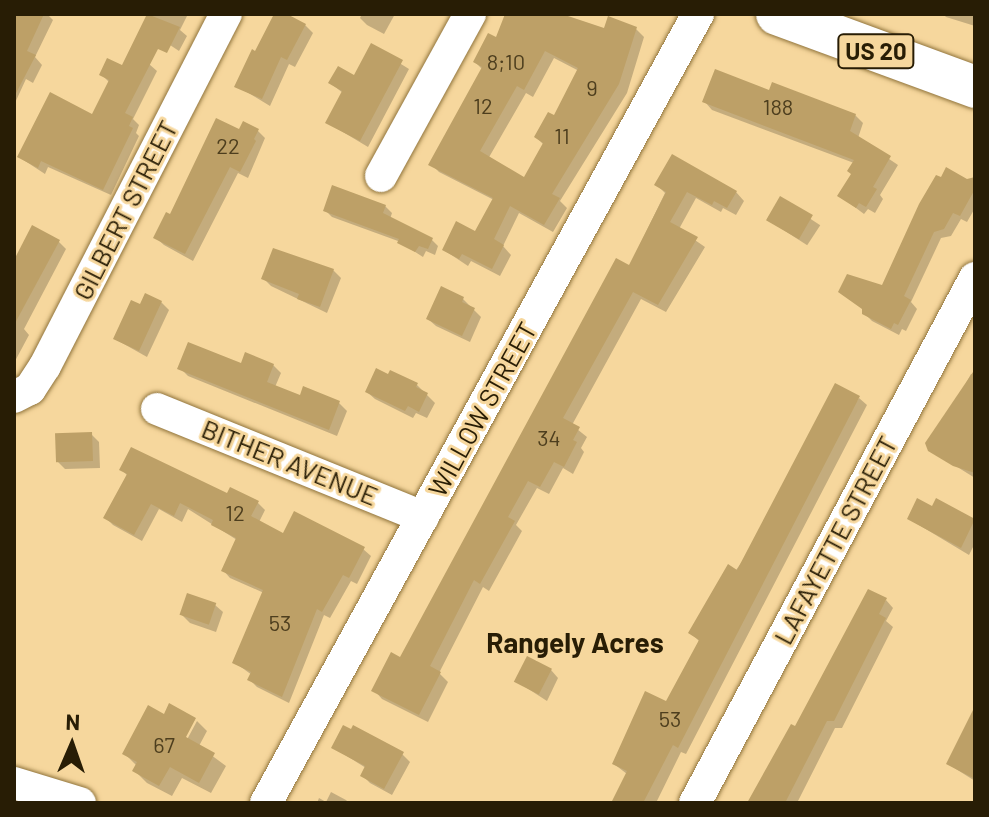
<!DOCTYPE html>
<style>
body{margin:0}
#map{position:relative;width:989px;height:817px;overflow:hidden;background:#f6d79d;font-family:Barlow,sans-serif}
div>[style]{position:absolute}
.shadow>*{inset:0;background:#0003;transform-origin:0 0}
.building>*{inset:0;background:#bda067;transform-origin:0 0}
.roads{filter:drop-shadow(0 0 2px #90743c) drop-shadow(0 0 2px #90743c)}
.minor>*{height:32px;margin:-16px;padding:0 16px;transform-origin:16px;border-radius:16px;background:#fff}
.major>*{height:42px;margin:-21px;padding:0 21px;transform-origin:21px;border-radius:21px;background:#fff}
span{translate:-50% -50%;white-space:nowrap;text-align:center;line-height:1.15;-webkit-text-stroke:6px #f6d79d;paint-order:stroke}
.number-label{font-size:22px;color:#4d3e1e}
.number-label span{-webkit-text-stroke-width:0}
.shield-label span{padding:2px 6px;background:#f6d79d;border:2px solid;border-radius:6px;-webkit-text-stroke-width:0}
.shield-label{font-size:24px;color:#281d05;font-weight:700}
.street-label{font-size:26px;color:#281d05}
.neighbourhood-label{font-size:28px;color:#281d05;font-weight:700}
.frame{position:absolute;inset:0;border:16px solid #281d05;pointer-events:none}
.north{position:absolute;left:32px;top:705px;width:80px;height:80px;-webkit-text-stroke:6px #f6d79d;paint-order:stroke;rotate:2deg;font-size:22px;font-weight:700;line-height:32px;text-align:center;color:#281d05}
.north::after{content:'';display:block;margin:auto;width:28px;height:36px;background:#281d05;clip-path:polygon(50% 0,100% 100%,50% 72%,0 100%)}
</style>
<div id="map">
<div class="shadow">
<div style="clip-path:polygon(14px 14px,47px 14px,53px 20px,35px 57px,42px 65px,33px 83px,26px 79px,14px 105px)"></div>
<div style="clip-path:polygon(149px 14px,188px 14px,180px 30px,187px 36px,179px 51px,143px 27px)"></div>
<div style="clip-path:polygon(276px 14px,305px 25px,313px 33px,295px 67px,289px 64px,270px 106px,237px 86px)"></div>
<div style="clip-path:polygon(362px 14px,395px 14px,384px 34px,367px 25px,360px 18px)"></div>
<div style="clip-path:polygon(evenodd,508px 14px,568px 14px,567px 18px,605px 31px,636px 29px,644px 37px,627px 93px,560px 201px,567px 208px,553px 232px,519px 213px,503px 246px,511px 255px,500px 276px,471px 261px,468px 266px,444px 250px,476px 234px,494px 200px,439px 172px,431px 164px,483px 70px,475px 62px,497px 40px,508px 14px,554px 58px,579px 71px,555px 118px,536px 137px,544px 145px,525px 179px,488px 159px,526px 93px,533px 97px,554px 58px)"></div>
<div style="clip-path:polygon(943px 14px,975px 14px,975px 26px,946px 17px)"></div>
<div style="clip-path:polygon(372px 46px,409px 69px,368px 147px,328px 123px,343px 93px,330px 83px,354px 77px)"></div>
<div style="clip-path:polygon(149px 64px,157px 71px,133px 119px,139px 125px,136px 133px,139px 136px,111px 195px,48px 167px,45px 174px,19px 157px,93px 117px,110px 83px,101px 74px)"></div>
<div style="clip-path:polygon(770px 93px,855px 115px,863px 123px,858px 138px,898px 165px,880px 195px,883px 199px,875px 213px,868px 209px,864px 214px,840px 196px,853px 174px,854px 163px,712px 110px,705px 102px)"></div>
<div style="clip-path:polygon(258px 131px,265px 138px,248px 178px,238px 173px,193px 261px,164px 245px,156px 238px,240px 132px)"></div>
<div style="clip-path:polygon(657px 185px,736px 192px,744px 201px,736px 215px,723px 208px,721px 212px,696px 198px,679px 229px,705px 247px,666px 312px,641px 299px,572px 425px,587px 437px,581px 448px,584px 452px,573px 474px,563px 468px,549px 494px,537px 488px,516px 525px,522px 531px,489px 591px,483px 587px,439px 673px,448px 682px,428px 722px,382px 699px,374px 690px,401px 659px,629px 267px,665px 193px)"></div>
<div style="clip-path:polygon(975px 186px,975px 208px,967px 222px,961px 219px,951px 236px,941px 238px,911px 302px,917px 309px,906px 331px,902px 329px,899px 335px,872px 321px,864px 313px,883px 287px)"></div>
<div style="left:780px;top:199px;width:48px;height:24px;rotate:33deg"></div>
<div style="clip-path:polygon(385px 206px,392px 213px,390px 219px,431px 239px,438px 246px,435px 255px,426px 251px,423px 257px,398px 241px,332px 217px,325px 210px)"></div>
<div style="clip-path:polygon(58px 241px,66px 249px,24px 329px,29px 335px,14px 363px,14px 274px)"></div>
<div style="clip-path:polygon(333px 270px,341px 278px,327px 313px,271px 286px,263px 278px)"></div>
<div style="clip-path:polygon(463px 299px,481px 317px,470px 342px,436px 326px,428px 319px)"></div>
<div style="clip-path:polygon(161px 302px,169px 310px,147px 357px,115px 339px,141px 307px)"></div>
<div style="clip-path:polygon(273px 365px,281px 373px,275px 387px,301px 397px,339px 403px,347px 411px,337px 436px,188px 376px,180px 368px)"></div>
<div style="clip-path:polygon(971px 374px,975px 375px,975px 478px,930px 450px)"></div>
<div style="clip-path:polygon(417px 385px,435px 403px,427px 418px,416px 413px,413px 418px,375px 399px,367px 392px)"></div>
<div style="clip-path:polygon(859px 398px,867px 405px,686px 754px,681px 752px,656px 803px,613px 803px,627px 774px,614px 764px,667px 704px,699px 641px,691px 633px)"></div>
<div style="clip-path:polygon(91px 434px,99px 442px,100px 468px,65px 469px,57px 461px)"></div>
<div style="clip-path:polygon(122px 470px,258px 503px,265px 510px,259px 522px,284px 535px,363px 549px,371px 556px,357px 584px,351px 581px,330px 618px,324px 615px,289px 703px,257px 687px,250px 680px,252px 675px,234px 662px,264px 593px,230px 578px,223px 570px,237px 540px,188px 509px,182px 522px,159px 509px,142px 541px,113px 525px,105px 517px,128px 476px)"></div>
<div style="clip-path:polygon(937px 501px,975px 522px,975px 543px,969px 555px,909px 519px,932px 509px)"></div>
<div style="clip-path:polygon(886px 600px,893px 608px,886px 621px,893px 627px,842px 728px,835px 728px,797px 803px,749px 803px)"></div>
<div style="clip-path:polygon(215px 605px,223px 612px,216px 632px,190px 623px,182px 615px)"></div>
<div style="clip-path:polygon(551px 670px,558px 678px,547px 701px,516px 681px)"></div>
<div style="clip-path:polygon(975px 711px,975px 781px,948px 764px)"></div>
<div style="clip-path:polygon(164px 717px,196px 721px,192px 721px,179px 745px,183px 747px,197px 721px,207px 731px,199px 746px,226px 766px,211px 793px,182px 778px,172px 796px,147px 783px,135px 771px,137px 766px,124px 753px)"></div>
<div style="clip-path:polygon(334px 748px,402px 754px,410px 762px,392px 795px,370px 783px,362px 775px,366px 768px)"></div>
<div style="clip-path:polygon(331px 792px,346px 800px,349px 803px,317px 803px,319px 798px,326px 802px)"></div>
</div>
<div class="building">
<div style="clip-path:polygon(14px 14px,44px 14px,27px 51px,36px 55px,14px 97px)"></div>
<div style="clip-path:polygon(147px 14px,180px 27px,167px 53px,158px 49px,125px 113px,133px 117px,129px 126px,133px 128px,103px 190px,41px 161px,38px 168px,17px 157px,50px 92px,92px 114px,109px 80px,99px 75px,107px 58px,122px 65px)"></div>
<div style="clip-path:polygon(274px 14px,287px 14px,306px 24px,287px 60px,281px 57px,262px 99px,234px 87px,252px 49px,255px 51px)"></div>
<div style="clip-path:polygon(evenodd,505px 14px,562px 14px,604px 28px,608px 16px,637px 27px,619px 84px,552px 194px,560px 198px,544px 225px,510px 206px,494px 239px,504px 245px,492px 269px,462px 254px,459px 259px,442px 250px,456px 221px,475px 231px,493px 198px,428px 165px,482px 67px,473px 62px,488px 33px,496px 37px,505px 14px,545px 51px,578px 68px,554px 115px,548px 112px,534px 137px,543px 143px,524px 177px,480px 151px,517px 86px,524px 90px,545px 51px)"></div>
<div style="clip-path:polygon(371px 43px,403px 60px,360px 141px,325px 123px,342px 91px,328px 83px,338px 66px,354px 75px)"></div>
<div style="clip-path:polygon(715px 69px,769px 90px,772px 82px,856px 114px,850px 131px,891px 156px,873px 187px,877px 189px,866px 207px,859px 203px,856px 208px,837px 196px,851px 174px,847px 171px,854px 160px,702px 102px)"></div>
<div style="clip-path:polygon(216px 118px,239px 129px,243px 121px,259px 129px,254px 139px,256px 141px,240px 172px,230px 167px,185px 254px,153px 238px,166px 212px,170px 214px)"></div>
<div style="clip-path:polygon(672px 154px,737px 191px,727px 208px,714px 201px,712px 205px,687px 192px,670px 222px,698px 237px,658px 305px,633px 292px,563px 418px,580px 427px,573px 440px,577px 442px,564px 467px,554px 462px,540px 487px,528px 481px,508px 517px,515px 521px,480px 584px,474px 580px,430px 666px,441px 672px,419px 715px,371px 691px,391px 652px,400px 657px,616px 258px,629px 265px,666px 192px,654px 185px)"></div>
<div style="clip-path:polygon(946px 167px,967px 179px,975px 177px,975px 189px,960px 216px,953px 213px,944px 229px,934px 232px,904px 296px,911px 300px,898px 325px,894px 323px,891px 329px,862px 314px,862px 309px,838px 292px,847px 274px,882px 285px,919px 204px,936px 175px,941px 177px)"></div>
<div style="clip-path:polygon(332px 185px,386px 205px,383px 213px,433px 238px,428px 249px,419px 246px,415px 252px,397px 243px,399px 239px,323px 211px)"></div>
<div style="left:780px;top:196px;width:38px;height:28px;rotate:30deg"></div>
<div style="clip-path:polygon(32px 225px,60px 240px,14px 325px,14px 260px)"></div>
<div style="clip-path:polygon(273px 248px,334px 269px,320px 307px,297px 299px,299px 294px,261px 279px)"></div>
<div style="clip-path:polygon(441px 286px,464px 297px,462px 302px,475px 308px,462px 336px,426px 319px)"></div>
<div style="clip-path:polygon(145px 293px,162px 301px,139px 351px,113px 339px,131px 300px,140px 304px)"></div>
<div style="clip-path:polygon(188px 342px,241px 363px,245px 352px,274px 364px,267px 382px,300px 395px,303px 386px,340px 401px,329px 430px,177px 369px)"></div>
<div style="clip-path:polygon(376px 368px,388px 374px,390px 370px,418px 383px,416px 387px,428px 393px,419px 412px,408px 406px,405px 411px,365px 392px)"></div>
<div style="clip-path:polygon(975px 369px,975px 473px,953px 466px,928px 451px,925px 443px)"></div>
<div style="clip-path:polygon(835px 383px,860px 396px,678px 748px,673px 745px,643px 803px,611px 803px,627px 771px,612px 764px,645px 691px,666px 701px,699px 640px,688px 633px,728px 564px,737px 570px)"></div>
<div style="left:92px;top:432px;width:29px;height:37px;rotate:88deg"></div>
<div style="clip-path:polygon(131px 447px,227px 493px,230px 487px,259px 501px,251px 516px,283px 533px,294px 511px,365px 547px,349px 578px,343px 575px,322px 612px,317px 609px,282px 697px,247px 680px,251px 672px,232px 663px,263px 590px,221px 571px,236px 538px,211px 525px,213px 520px,180px 503px,174px 516px,151px 504px,134px 535px,103px 518px,127px 474px,119px 470px)"></div>
<div style="clip-path:polygon(917px 498px,932px 506px,936px 498px,975px 519px,961px 548px,907px 519px)"></div>
<div style="clip-path:polygon(868px 589px,887px 598px,879px 614px,886px 618px,834px 721px,827px 721px,785px 803px,747px 803px,791px 724px,795px 726px)"></div>
<div style="left:187px;top:593px;width:31px;height:23px;rotate:19deg"></div>
<div style="left:527px;top:656px;width:28px;height:29px;rotate:27deg"></div>
<div style="clip-path:polygon(169px 703px,196px 718px,186px 737px,215px 753px,199px 783px,170px 767px,159px 786px,132px 771px,137px 762px,122px 754px,148px 705px,164px 714px)"></div>
<div style="clip-path:polygon(975px 706px,975px 779px,946px 764px)"></div>
<div style="clip-path:polygon(343px 725px,351px 729px,353px 725px,404px 752px,384px 789px,360px 776px,365px 766px,331px 748px)"></div>
</div>
<div class="roads">
<div class="minor">
<div style="left:381px;top:176px;width:185px;rotate:-61.2deg"></div>
<div style="left:14px;top:397px;width:18px;rotate:-27deg"></div>
<div style="left:30px;top:389px;width:27px;rotate:-57deg"></div>
<div style="left:45px;top:366px;width:396px;rotate:-62.8deg"></div>
<div style="left:157px;top:409px;width:287px;rotate:22.1deg"></div>
<div style="left:14px;top:783px;width:69px;rotate:16.9deg"></div>
<div style="left:266px;top:803px;width:900px;rotate:-61.3deg"></div>
<div style="left:695px;top:803px;width:595px;rotate:-61.93deg"></div>
</div>
<div class="major">
<div style="left:777px;top:14px;width:211px;rotate:20.2deg"></div>
</div>
</div>
<div class="number-label">
<span style="left:506px;top:62px">8;10</span>
<span style="left:592px;top:88px">9</span>
<span style="left:483px;top:106px">12</span>
<span style="left:778px;top:107px">188</span>
<span style="left:562px;top:136px">11</span>
<span style="left:228px;top:146px">22</span>
<span style="left:549px;top:438px">34</span>
<span style="left:235px;top:513px">12</span>
<span style="left:280px;top:623px">53</span>
<span style="left:670px;top:719px">53</span>
<span style="left:164px;top:745px">67</span>
</div>
<div class="shield-label">
<span style="left:876px;top:51px">US 20</span>
</div>
<div class="street-label">
<span style="left:125px;top:210px;rotate:-63deg">GILBERT STREET</span>
<span style="left:482px;top:409px;rotate:-61deg">WILLOW STREET</span>
<span style="left:290px;top:462px;rotate:22deg">BITHER AVENUE</span>
<span style="left:835px;top:540px;rotate:-62deg">LAFAYETTE STREET</span>
</div>
<div class="neighbourhood-label">
<span style="left:575px;top:642px">Rangely Acres</span>
</div>
<div class="frame"></div>
<div class="north">N</div>
</div>
